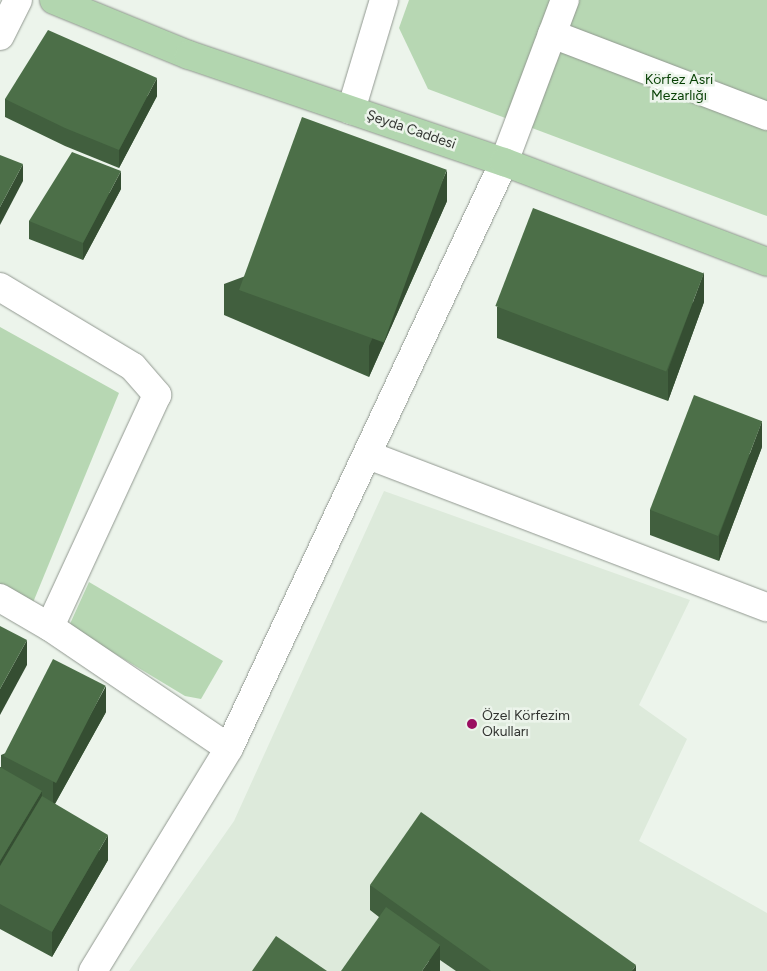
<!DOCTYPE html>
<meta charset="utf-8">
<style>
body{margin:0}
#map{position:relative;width:767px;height:971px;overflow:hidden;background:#ecf4eb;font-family:Figtree,sans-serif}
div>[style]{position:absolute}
.built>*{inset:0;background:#ddeadb}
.green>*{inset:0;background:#b7d7b3}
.roads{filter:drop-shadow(0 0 1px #919890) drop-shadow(0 0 1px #919890)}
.minor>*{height:28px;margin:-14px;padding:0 14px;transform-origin:14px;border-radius:14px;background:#fff}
.major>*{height:28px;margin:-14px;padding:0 14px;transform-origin:14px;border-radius:14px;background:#b2d6af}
.wall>*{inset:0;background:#415f3e}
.shaded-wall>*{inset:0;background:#354e32}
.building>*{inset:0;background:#4c6f48;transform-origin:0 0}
.dots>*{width:14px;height:14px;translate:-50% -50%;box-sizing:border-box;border:2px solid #ecf4eb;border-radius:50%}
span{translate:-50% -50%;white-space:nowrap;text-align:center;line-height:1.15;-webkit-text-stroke:5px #ecf4eb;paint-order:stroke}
.park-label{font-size:14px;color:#063f03}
.street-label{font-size:14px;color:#323431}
.poi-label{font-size:14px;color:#323431}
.left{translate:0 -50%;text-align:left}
</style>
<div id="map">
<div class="built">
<div style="clip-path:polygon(384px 491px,690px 600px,639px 705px,687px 739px,639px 841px,767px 913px,767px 971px,129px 971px,234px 821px)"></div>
</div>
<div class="green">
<div style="clip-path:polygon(409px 0,767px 0,767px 216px,428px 89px,399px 28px)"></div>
<div style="clip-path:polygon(0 327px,119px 393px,32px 605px,0 586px)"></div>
<div style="clip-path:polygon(89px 582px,223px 661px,201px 699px,185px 696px,69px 626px)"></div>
</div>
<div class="roads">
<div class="minor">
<div style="left:552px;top:34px;width:230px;rotate:20.9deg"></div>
<div style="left:0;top:36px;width:40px;rotate:-63.4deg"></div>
<div style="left:351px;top:110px;width:115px;rotate:-73.3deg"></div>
<div style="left:0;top:287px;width:155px;rotate:31deg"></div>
<div style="left:133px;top:367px;width:37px;rotate:49deg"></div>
<div style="left:157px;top:395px;width:255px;rotate:114.8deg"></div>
<div style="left:368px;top:455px;width:427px;rotate:20.9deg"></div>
<div style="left:0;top:598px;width:58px;rotate:30.1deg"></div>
<div style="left:50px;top:627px;width:216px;rotate:34.1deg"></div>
<div style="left:93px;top:971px;width:261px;rotate:-58.6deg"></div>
<div style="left:229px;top:748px;width:647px;rotate:-64.86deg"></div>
<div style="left:504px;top:162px;width:173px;rotate:-69.4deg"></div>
</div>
<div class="major">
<div style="left:54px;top:0;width:146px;rotate:22.2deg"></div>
<div style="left:189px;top:55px;width:333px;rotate:18.8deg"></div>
<div style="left:504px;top:162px;width:281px;rotate:20.8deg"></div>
</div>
</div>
<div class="wall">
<div style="clip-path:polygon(157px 96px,119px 168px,65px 146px,5px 117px,5px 99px)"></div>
<div style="clip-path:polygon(121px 189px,83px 260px,29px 239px,29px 221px)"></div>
<div style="clip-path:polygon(447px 201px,369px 377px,224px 315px,224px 284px)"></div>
<div style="clip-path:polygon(704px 302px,668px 401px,497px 338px,497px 307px)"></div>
<div style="clip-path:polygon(762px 447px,719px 561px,650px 535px,650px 510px)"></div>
<div style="clip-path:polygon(106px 712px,55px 804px,108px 860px,52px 957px,0 929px,0 767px,1px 767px,1px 755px)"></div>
<div style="clip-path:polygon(370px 885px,636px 971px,456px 971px,440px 960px,440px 971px,379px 917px,370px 910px)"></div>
</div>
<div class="shaded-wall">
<div style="clip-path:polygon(157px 78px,157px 96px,119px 168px,119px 150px)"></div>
<div style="clip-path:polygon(23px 164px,23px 181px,0 225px,0 207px)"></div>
<div style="clip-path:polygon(447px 170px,447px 201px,369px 377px,369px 346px)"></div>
<div style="clip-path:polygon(121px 171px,121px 189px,83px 260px,83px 243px)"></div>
<div style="clip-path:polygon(704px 272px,704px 302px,668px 401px,668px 370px)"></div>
<div style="clip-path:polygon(762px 421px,762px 447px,719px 561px,719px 536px)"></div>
<div style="clip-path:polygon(27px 640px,27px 665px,0 715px,0 689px)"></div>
<div style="clip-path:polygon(106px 686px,106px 712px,53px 807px,53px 782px)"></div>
<div style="clip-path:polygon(42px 791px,42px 821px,0 891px,0 861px)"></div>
<div style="clip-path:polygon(108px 835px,108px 860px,52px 957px,52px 932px)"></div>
<div style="clip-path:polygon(440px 945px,440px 971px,422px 971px)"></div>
<div style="clip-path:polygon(636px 965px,636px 971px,632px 971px)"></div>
</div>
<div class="building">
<div style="clip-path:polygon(48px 30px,157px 78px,119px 150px,65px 128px,5px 99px)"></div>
<div style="left:302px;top:117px;width:154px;height:184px;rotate:20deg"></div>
<div style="clip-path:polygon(72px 152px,121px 171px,83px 243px,29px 221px)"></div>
<div style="clip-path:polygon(0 155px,23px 164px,0 207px)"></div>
<div style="left:533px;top:208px;width:183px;height:105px;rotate:21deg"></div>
<div style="left:694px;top:395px;width:73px;height:123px;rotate:21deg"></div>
<div style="clip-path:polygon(0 626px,27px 640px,0 689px)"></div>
<div style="left:53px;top:659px;width:59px;height:109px;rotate:27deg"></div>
<div style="clip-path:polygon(0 767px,42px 791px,0 861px)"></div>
<div style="clip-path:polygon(42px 796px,108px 835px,52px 932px,0 904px,0 866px)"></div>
<div style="clip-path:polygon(421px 812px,636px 965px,632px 971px,491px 971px,370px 885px)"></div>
<div style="clip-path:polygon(386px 907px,440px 945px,422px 971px,341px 971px)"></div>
<div style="clip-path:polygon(276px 936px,327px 971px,252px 971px)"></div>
</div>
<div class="dots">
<div style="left:472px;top:724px;background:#9a0e61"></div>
</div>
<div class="park-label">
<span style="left:679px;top:88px">Körfez Asri<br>Mezarlığı</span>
</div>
<div class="street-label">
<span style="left:411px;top:130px;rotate:19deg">Şeyda Caddesi</span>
</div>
<div class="poi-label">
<span class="left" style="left:482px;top:724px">Özel Körfezim<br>Okulları</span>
</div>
</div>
